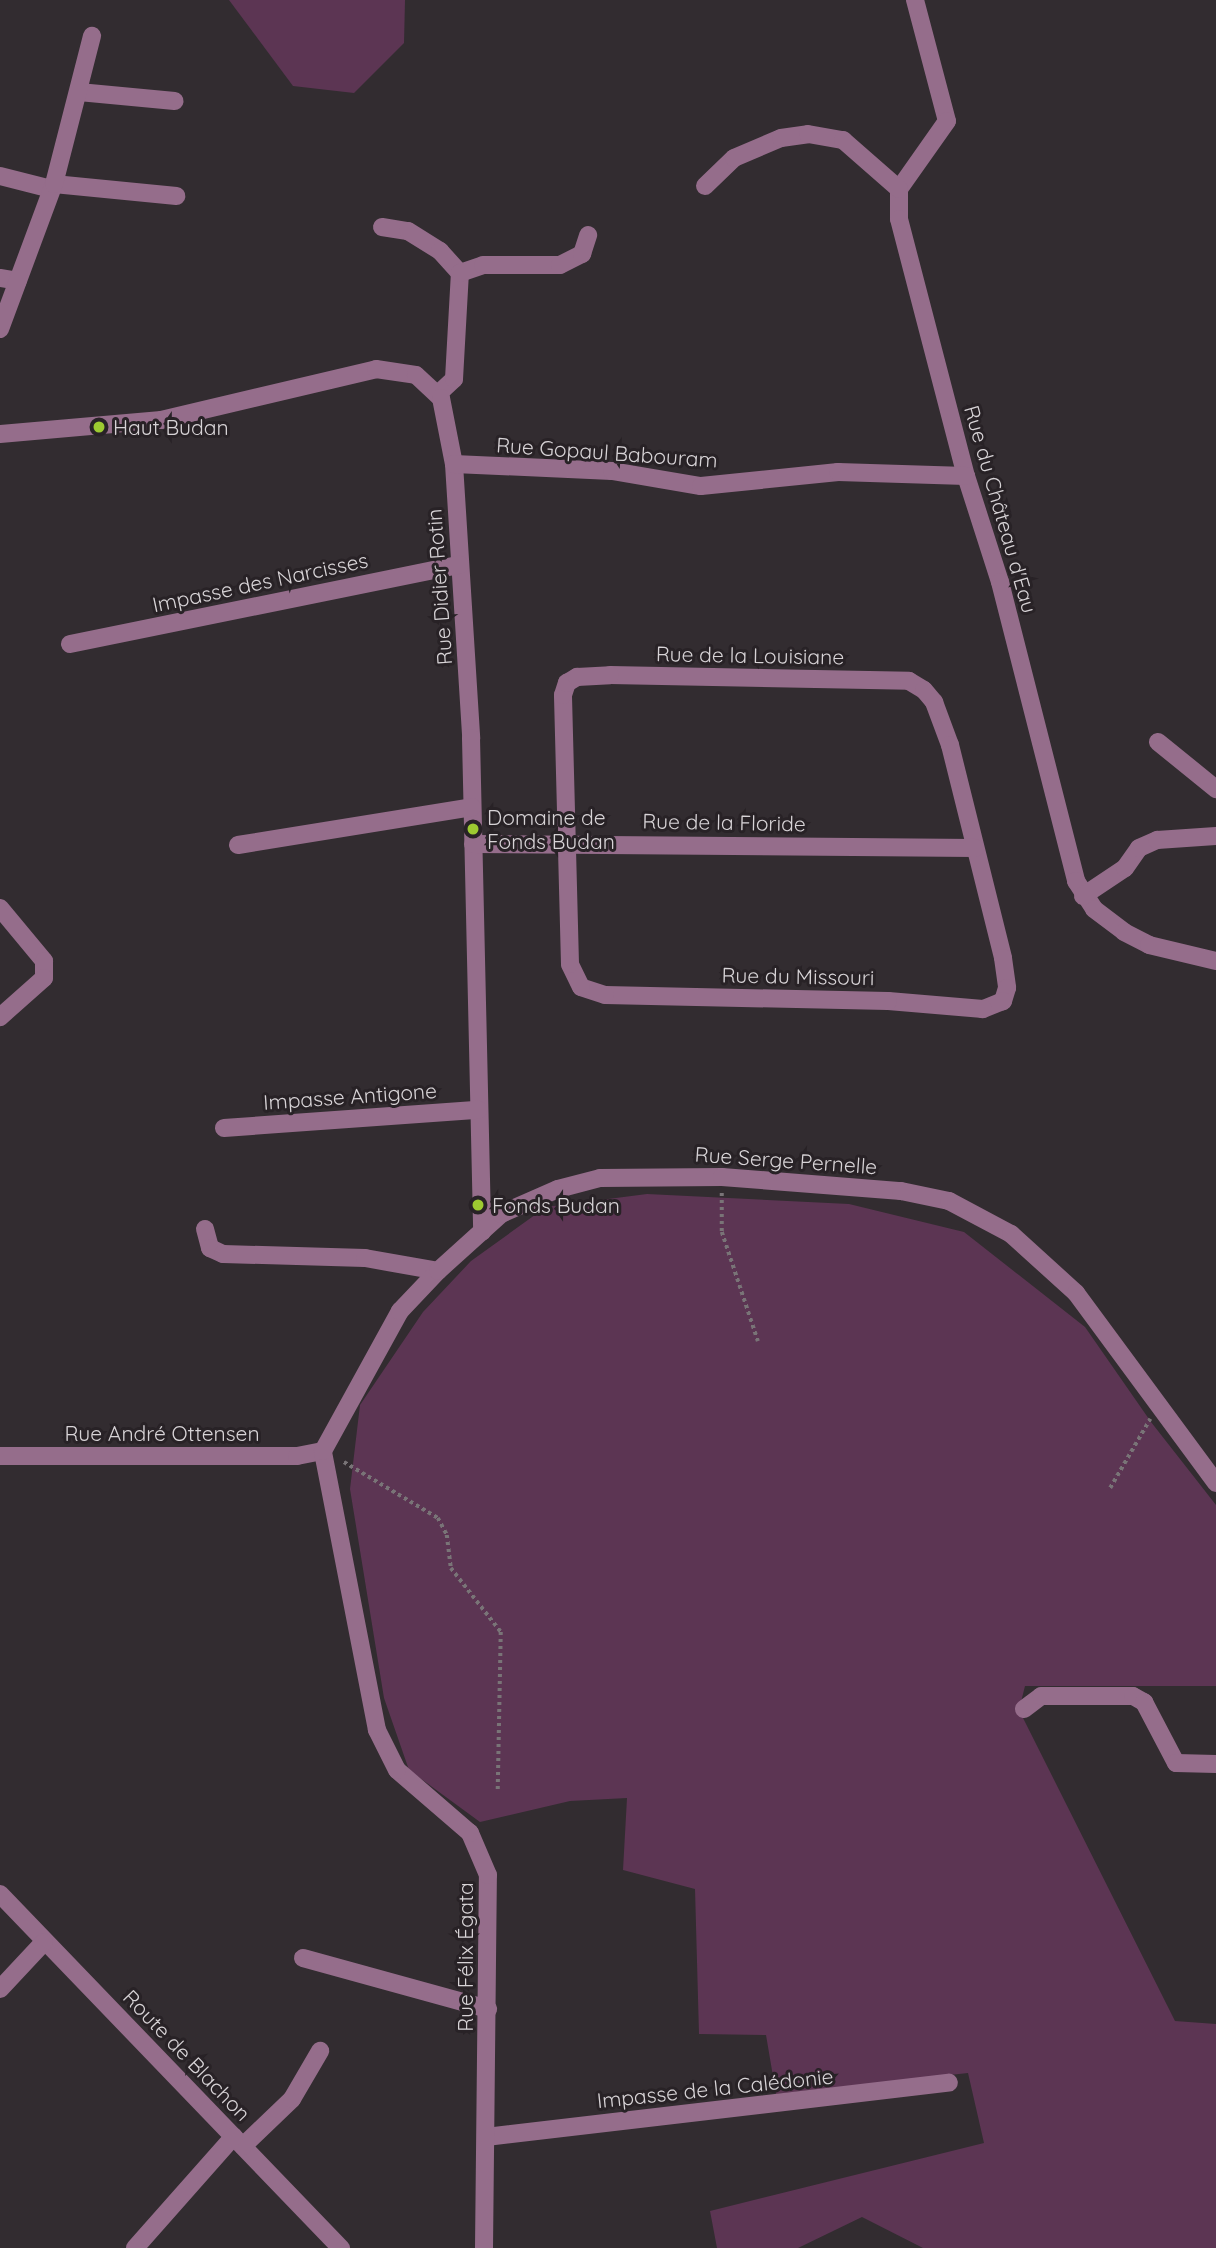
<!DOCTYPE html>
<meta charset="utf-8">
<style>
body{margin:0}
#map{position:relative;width:1216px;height:2248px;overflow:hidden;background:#322c30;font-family:Quicksand,sans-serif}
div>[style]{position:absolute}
.green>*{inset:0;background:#5c3553}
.path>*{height:3.5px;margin-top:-1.75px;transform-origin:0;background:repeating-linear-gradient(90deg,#797477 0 3.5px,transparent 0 7px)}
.minor>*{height:18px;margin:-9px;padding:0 9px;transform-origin:9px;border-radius:9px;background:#956d8b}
.dots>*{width:19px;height:19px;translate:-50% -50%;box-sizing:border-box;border:4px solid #282226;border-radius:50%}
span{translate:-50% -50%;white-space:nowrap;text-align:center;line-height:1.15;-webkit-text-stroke:6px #282226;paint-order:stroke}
.poi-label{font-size:21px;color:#d7d3d6}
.left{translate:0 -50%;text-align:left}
.street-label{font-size:21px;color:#d7d3d6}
</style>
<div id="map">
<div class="green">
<div style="clip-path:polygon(229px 0,405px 0,404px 43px,354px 93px,293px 86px)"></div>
<div style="clip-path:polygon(647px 1194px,849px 1204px,964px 1232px,1085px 1327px,1151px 1422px,1216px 1505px,1216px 1686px,1025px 1686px,1019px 1710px,1175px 2021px,1216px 2024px,1216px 2248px,923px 2248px,862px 2217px,798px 2248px,717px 2248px,710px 2211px,984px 2143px,968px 2073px,776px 2094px,766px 2035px,699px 2034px,695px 1889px,623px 1870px,627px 1798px,570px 1801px,480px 1822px,409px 1770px,384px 1698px,350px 1489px,360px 1405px,423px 1312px,471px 1261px,546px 1207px)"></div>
</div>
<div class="path">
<div style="left:722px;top:1193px;width:39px;rotate:90deg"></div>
<div style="left:722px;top:1232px;width:115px;rotate:71.7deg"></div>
<div style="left:344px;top:1462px;width:109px;rotate:30.8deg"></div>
<div style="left:438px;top:1518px;width:19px;rotate:62deg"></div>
<div style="left:447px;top:1535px;width:33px;rotate:83deg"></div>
<div style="left:451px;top:1568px;width:81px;rotate:52deg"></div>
<div style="left:501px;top:1632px;width:158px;rotate:91.1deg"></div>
<div style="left:1110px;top:1488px;width:80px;rotate:-59.9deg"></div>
</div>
<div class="minor">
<div style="left:915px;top:0;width:125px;rotate:75.2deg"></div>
<div style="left:947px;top:121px;width:83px;rotate:125.2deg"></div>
<div style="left:899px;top:189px;width:30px;rotate:90deg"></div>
<div style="left:899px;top:219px;width:266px;rotate:75.4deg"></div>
<div style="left:966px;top:476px;width:111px;rotate:72.2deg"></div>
<div style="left:1000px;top:582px;width:309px;rotate:75.7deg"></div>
<div style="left:1076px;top:881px;width:33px;rotate:57deg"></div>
<div style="left:1094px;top:909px;width:38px;rotate:37deg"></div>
<div style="left:1124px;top:932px;width:28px;rotate:27deg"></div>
<div style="left:1149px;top:945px;width:69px;rotate:13.4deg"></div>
<div style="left:79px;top:92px;width:96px;rotate:5.4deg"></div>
<div style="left:0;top:176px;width:53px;rotate:14.3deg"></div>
<div style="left:54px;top:184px;width:123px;rotate:5.6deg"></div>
<div style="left:705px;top:186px;width:40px;rotate:-44deg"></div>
<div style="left:734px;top:158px;width:51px;rotate:-23.1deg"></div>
<div style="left:781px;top:138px;width:27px;rotate:-8deg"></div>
<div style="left:808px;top:134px;width:36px;rotate:10deg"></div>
<div style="left:843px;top:140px;width:74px;rotate:41.2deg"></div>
<div style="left:382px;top:227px;width:26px;rotate:9deg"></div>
<div style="left:408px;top:231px;width:38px;rotate:32deg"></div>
<div style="left:440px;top:251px;width:30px;rotate:48deg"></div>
<div style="left:0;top:278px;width:18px;rotate:9deg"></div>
<div style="left:0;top:329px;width:155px;rotate:-69.6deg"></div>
<div style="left:54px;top:184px;width:153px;rotate:-75.6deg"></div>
<div style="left:438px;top:394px;width:22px;rotate:-43deg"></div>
<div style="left:454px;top:379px;width:106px;rotate:-86.8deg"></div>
<div style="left:460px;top:273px;width:24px;rotate:-19deg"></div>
<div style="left:483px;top:265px;width:77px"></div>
<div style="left:560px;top:265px;width:25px;rotate:-27deg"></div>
<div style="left:582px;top:254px;width:20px;rotate:-72deg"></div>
<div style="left:0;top:434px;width:162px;rotate:-5deg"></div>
<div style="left:161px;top:420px;width:221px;rotate:-13.3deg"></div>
<div style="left:376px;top:369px;width:40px;rotate:8.5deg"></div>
<div style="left:416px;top:375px;width:34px;rotate:43deg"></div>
<div style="left:441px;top:398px;width:67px;rotate:78.9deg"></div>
<div style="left:454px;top:464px;width:275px;rotate:86.4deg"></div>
<div style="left:471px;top:738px;width:494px;rotate:88.7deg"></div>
<div style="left:454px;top:464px;width:158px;rotate:2.5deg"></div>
<div style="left:612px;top:471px;width:90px;rotate:9.6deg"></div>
<div style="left:701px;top:486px;width:138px;rotate:-5.8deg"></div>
<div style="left:838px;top:472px;width:128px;rotate:1.8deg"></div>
<div style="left:70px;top:644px;width:398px;rotate:-11.5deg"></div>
<div style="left:610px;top:675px;width:299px;rotate:1.1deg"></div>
<div style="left:909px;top:681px;width:17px;rotate:31deg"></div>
<div style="left:924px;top:690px;width:16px;rotate:50deg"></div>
<div style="left:934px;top:702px;width:46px;rotate:69.6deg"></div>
<div style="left:950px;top:745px;width:219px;rotate:76deg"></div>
<div style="left:1003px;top:958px;width:30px;rotate:82deg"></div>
<div style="left:1007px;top:988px;width:14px;rotate:107deg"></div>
<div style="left:1003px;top:1001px;width:22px;rotate:158deg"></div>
<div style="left:983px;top:1009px;width:95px;rotate:-175.2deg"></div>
<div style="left:888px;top:1001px;width:283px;rotate:-178.8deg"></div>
<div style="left:605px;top:995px;width:25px;rotate:-162deg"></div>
<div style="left:581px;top:987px;width:25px;rotate:-116deg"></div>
<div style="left:570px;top:964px;width:269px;rotate:-91.5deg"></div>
<div style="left:563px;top:695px;width:13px;rotate:-72deg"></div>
<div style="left:567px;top:683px;width:12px;rotate:-31deg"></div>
<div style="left:577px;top:677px;width:33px;rotate:-3deg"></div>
<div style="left:1158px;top:742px;width:75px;rotate:39deg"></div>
<div style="left:473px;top:844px;width:502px;rotate:0.46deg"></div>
<div style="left:238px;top:845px;width:237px;rotate:-9.2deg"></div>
<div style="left:1083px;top:896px;width:50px;rotate:-33.7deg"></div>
<div style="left:1125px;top:868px;width:24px;rotate:-55deg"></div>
<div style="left:1139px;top:848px;width:20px;rotate:-24deg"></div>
<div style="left:1157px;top:840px;width:59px;rotate:-3.9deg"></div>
<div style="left:0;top:908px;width:69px;rotate:50.3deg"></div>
<div style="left:44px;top:961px;width:17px;rotate:90deg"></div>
<div style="left:44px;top:978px;width:59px;rotate:138.4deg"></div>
<div style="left:224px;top:1128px;width:255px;rotate:-4.1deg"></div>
<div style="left:205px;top:1229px;width:20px;rotate:75deg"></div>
<div style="left:210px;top:1248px;width:14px;rotate:25deg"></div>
<div style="left:223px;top:1254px;width:142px;rotate:1.6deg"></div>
<div style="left:365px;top:1258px;width:74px;rotate:10.1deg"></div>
<div style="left:0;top:1456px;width:297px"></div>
<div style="left:297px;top:1456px;width:26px;rotate:-11deg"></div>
<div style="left:1024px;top:1709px;width:21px;rotate:-37deg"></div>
<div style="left:1041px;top:1696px;width:92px"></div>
<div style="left:1133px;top:1696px;width:13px;rotate:29deg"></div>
<div style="left:1144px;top:1702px;width:69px;rotate:62.3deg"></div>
<div style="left:1176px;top:1763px;width:40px;rotate:1.4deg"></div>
<div style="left:0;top:1894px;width:492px;rotate:46.1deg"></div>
<div style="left:303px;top:1958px;width:192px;rotate:15.4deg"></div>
<div style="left:0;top:1989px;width:64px;rotate:-46.9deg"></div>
<div style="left:486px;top:2137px;width:466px;rotate:-6.7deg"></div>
<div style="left:243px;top:2146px;width:68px;rotate:-43.8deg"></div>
<div style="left:292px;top:2099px;width:56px;rotate:-59.7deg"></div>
<div style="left:135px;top:2248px;width:149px;rotate:-48.5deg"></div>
<div style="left:484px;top:2248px;width:373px;rotate:-89.4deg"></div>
<div style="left:488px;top:1875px;width:46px;rotate:-113.2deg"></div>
<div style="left:470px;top:1833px;width:96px;rotate:-139.2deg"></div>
<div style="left:397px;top:1770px;width:45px;rotate:-116.6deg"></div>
<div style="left:377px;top:1730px;width:284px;rotate:-101deg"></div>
<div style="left:323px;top:1451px;width:160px;rotate:-61.2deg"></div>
<div style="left:400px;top:1311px;width:55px;rotate:-46.5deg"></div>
<div style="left:438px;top:1271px;width:85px;rotate:-42.1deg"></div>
<div style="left:501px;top:1214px;width:62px;rotate:-23.7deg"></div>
<div style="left:558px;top:1189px;width:43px;rotate:-14.7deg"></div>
<div style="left:600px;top:1178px;width:122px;rotate:-0.5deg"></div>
<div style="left:722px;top:1177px;width:180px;rotate:4.5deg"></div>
<div style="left:901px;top:1191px;width:49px;rotate:11.8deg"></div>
<div style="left:949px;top:1201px;width:70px;rotate:28deg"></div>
<div style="left:1011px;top:1234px;width:88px;rotate:42.2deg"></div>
<div style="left:1076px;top:1293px;width:236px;rotate:53.6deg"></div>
</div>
<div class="dots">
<div style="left:99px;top:427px;background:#9dca31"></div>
<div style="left:473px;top:829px;background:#9dca31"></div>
<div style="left:478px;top:1205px;background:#9dca31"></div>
</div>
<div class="poi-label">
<span class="left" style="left:113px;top:427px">Haut Budan</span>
<span class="left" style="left:487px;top:829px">Domaine de<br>Fonds Budan</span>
<span class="left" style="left:492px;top:1205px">Fonds Budan</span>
</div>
<div class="street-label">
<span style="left:607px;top:452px;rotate:4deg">Rue Gopaul Babouram</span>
<span style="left:1001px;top:509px;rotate:74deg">Rue du Château d'Eau</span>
<span style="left:260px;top:582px;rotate:-12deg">Impasse des Narcisses</span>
<span style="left:439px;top:587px;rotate:-94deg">Rue Didier Rotin</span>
<span style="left:750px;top:655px;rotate:1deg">Rue de la Louisiane</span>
<span style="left:724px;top:822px;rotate:1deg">Rue de la Floride</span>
<span style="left:798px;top:976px;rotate:1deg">Rue du Missouri</span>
<span style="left:350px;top:1096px;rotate:-4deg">Impasse Antigone</span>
<span style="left:786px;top:1160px;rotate:4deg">Rue Serge Pernelle</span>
<span style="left:162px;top:1433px">Rue André Ottensen</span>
<span style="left:465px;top:1957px;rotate:-90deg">Rue Félix Égata</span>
<span style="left:187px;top:2055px;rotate:46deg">Route de Blachon</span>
<span style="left:715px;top:2088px;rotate:-6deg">Impasse de la Calédonie</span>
</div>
</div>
